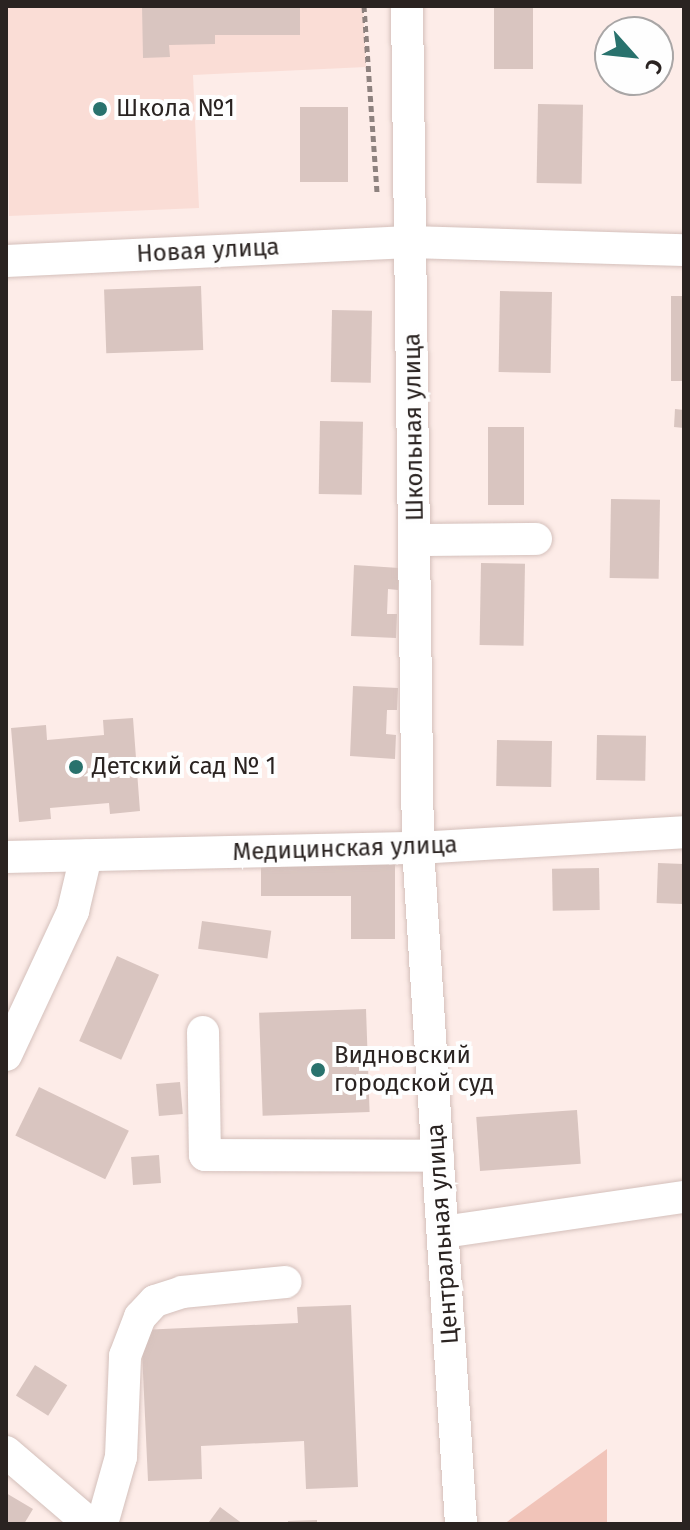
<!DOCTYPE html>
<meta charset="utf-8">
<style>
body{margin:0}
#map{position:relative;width:690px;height:1530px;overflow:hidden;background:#fdece8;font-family:"Fira Sans",sans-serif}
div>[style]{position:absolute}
.built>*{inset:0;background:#faddd6}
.green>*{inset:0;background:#f1c4b9}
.building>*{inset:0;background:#d9c5c0;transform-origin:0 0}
.path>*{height:5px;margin-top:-2.5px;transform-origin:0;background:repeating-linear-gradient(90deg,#8e827f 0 6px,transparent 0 10px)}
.roads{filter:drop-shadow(0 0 2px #d4c0bb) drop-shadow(0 0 2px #d4c0bb)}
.minor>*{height:32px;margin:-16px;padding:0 16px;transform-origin:16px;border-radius:16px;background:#fff}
.dots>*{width:22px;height:22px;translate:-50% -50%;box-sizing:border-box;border:4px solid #fefefe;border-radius:50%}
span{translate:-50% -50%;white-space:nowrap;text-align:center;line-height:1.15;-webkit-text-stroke:8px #fefefe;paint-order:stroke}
.poi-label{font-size:24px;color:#2a2321}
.left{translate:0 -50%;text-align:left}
.street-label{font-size:24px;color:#2a2321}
.frame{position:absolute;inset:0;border:8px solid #2a2321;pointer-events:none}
.north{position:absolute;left:594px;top:16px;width:80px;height:80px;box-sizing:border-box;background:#fefefe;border:2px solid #a9a6a6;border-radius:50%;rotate:117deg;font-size:22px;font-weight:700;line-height:32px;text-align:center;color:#2a2321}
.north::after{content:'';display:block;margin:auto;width:28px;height:36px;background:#29726d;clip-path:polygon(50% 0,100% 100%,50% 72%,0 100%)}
</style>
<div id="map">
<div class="built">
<div style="clip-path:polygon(6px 6px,363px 6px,366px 67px,193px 75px,199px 208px,9px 216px)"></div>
</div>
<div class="green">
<div style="clip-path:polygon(607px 1449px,607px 1524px,504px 1524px)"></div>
</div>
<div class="building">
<div style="clip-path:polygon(142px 6px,300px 6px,300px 35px,215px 35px,215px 44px,169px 45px,170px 57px,143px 58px)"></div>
<div style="left:494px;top:6px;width:39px;height:63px"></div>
<div style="left:538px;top:104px;width:45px;height:79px;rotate:1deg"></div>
<div style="left:348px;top:107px;width:75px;height:48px;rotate:90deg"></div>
<div style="left:201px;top:286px;width:64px;height:97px;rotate:88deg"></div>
<div style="left:500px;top:291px;width:52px;height:81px;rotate:1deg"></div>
<div style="left:671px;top:296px;width:13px;height:85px"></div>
<div style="left:332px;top:310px;width:40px;height:72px;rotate:1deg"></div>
<div style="clip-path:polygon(675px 409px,684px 410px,684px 428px,674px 427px)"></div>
<div style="left:320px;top:421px;width:43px;height:73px;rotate:1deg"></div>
<div style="left:488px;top:427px;width:36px;height:78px"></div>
<div style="left:611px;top:499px;width:49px;height:79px;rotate:1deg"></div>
<div style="left:481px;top:563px;width:44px;height:82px;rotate:1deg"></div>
<div style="clip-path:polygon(354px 565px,399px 568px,398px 590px,388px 589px,387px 614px,397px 614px,396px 638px,351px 636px)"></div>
<div style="clip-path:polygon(353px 686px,398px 688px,397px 710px,387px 710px,386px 734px,396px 735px,395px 759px,350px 756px)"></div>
<div style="clip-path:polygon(133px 718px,140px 811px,110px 814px,109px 803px,50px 808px,51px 819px,19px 822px,11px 728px,46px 725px,47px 740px,104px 735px,103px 720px)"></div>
<div style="left:597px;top:735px;width:49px;height:45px;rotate:1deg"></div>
<div style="left:497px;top:740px;width:55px;height:46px;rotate:1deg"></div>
<div style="clip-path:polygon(261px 863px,395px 864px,395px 939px,351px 939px,351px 896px,261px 896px)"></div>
<div style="left:658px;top:863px;width:26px;height:40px;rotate:2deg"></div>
<div style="left:599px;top:868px;width:42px;height:47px;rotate:89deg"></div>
<div style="left:202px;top:921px;width:70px;height:28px;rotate:8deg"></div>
<div style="left:117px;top:956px;width:46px;height:93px;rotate:24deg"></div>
<div style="left:366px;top:1009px;width:103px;height:107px;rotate:88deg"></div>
<div style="left:180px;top:1082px;width:32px;height:24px;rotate:85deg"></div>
<div style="left:39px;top:1087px;width:100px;height:54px;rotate:26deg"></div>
<div style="left:577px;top:1110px;width:54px;height:101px;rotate:86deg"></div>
<div style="left:159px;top:1155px;width:28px;height:28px;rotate:86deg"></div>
<div style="clip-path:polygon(351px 1305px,358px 1487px,306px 1489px,304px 1441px,201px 1446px,202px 1479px,148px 1481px,141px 1330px,298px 1323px,297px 1307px)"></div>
<div style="left:35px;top:1365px;width:38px;height:36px;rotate:32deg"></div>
<div style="clip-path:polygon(6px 1493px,33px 1509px,24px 1524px,6px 1524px)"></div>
<div style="clip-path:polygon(220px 1507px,243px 1524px,209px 1522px)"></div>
<div style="clip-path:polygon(317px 1520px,317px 1524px,288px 1524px,288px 1521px)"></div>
</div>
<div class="path">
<div style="left:364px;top:6px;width:187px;rotate:86deg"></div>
</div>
<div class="roads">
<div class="minor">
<div style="left:407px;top:6px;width:842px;rotate:89.25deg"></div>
<div style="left:418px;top:848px;width:677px;rotate:86.36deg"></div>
<div style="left:6px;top:261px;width:404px;rotate:-2.7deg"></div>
<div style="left:410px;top:242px;width:274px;rotate:1.7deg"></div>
<div style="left:416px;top:540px;width:120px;rotate:-0.5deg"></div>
<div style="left:6px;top:857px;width:412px;rotate:-1.3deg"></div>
<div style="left:418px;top:848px;width:266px;rotate:-3.4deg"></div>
<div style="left:203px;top:1032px;width:123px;rotate:89.1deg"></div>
<div style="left:205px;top:1155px;width:233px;rotate:0.2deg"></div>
<div style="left:6px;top:1055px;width:159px;rotate:-65deg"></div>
<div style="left:73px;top:911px;width:57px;rotate:-76.7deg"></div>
<div style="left:443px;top:1232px;width:244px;rotate:-8.3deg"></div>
<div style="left:6px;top:1452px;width:111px;rotate:40.6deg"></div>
<div style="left:102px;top:1524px;width:70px;rotate:-74.2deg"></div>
<div style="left:121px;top:1457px;width:101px;rotate:-87.7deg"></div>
<div style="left:125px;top:1356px;width:42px;rotate:-69deg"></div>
<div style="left:140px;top:1317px;width:22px;rotate:-47deg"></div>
<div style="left:155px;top:1301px;width:28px;rotate:-18deg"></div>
<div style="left:182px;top:1292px;width:104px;rotate:-5.5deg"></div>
</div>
</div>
<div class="dots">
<div style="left:100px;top:109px;background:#29726d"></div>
<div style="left:76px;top:767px;background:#29726d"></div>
<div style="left:318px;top:1070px;background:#29726d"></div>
</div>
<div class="poi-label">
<span class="left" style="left:116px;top:109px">Школа №1</span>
<span class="left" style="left:92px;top:767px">Детский сад № 1</span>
<span class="left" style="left:334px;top:1070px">Видновский<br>городской суд</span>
</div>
<div class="street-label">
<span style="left:208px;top:251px;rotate:-3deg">Новая улица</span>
<span style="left:414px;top:427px;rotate:-91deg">Школьная улица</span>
<span style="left:345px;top:849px;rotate:-2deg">Медицинская улица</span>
<span style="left:443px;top:1234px;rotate:-94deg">Центральная улица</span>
</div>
<div class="frame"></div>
<div class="north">С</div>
</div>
